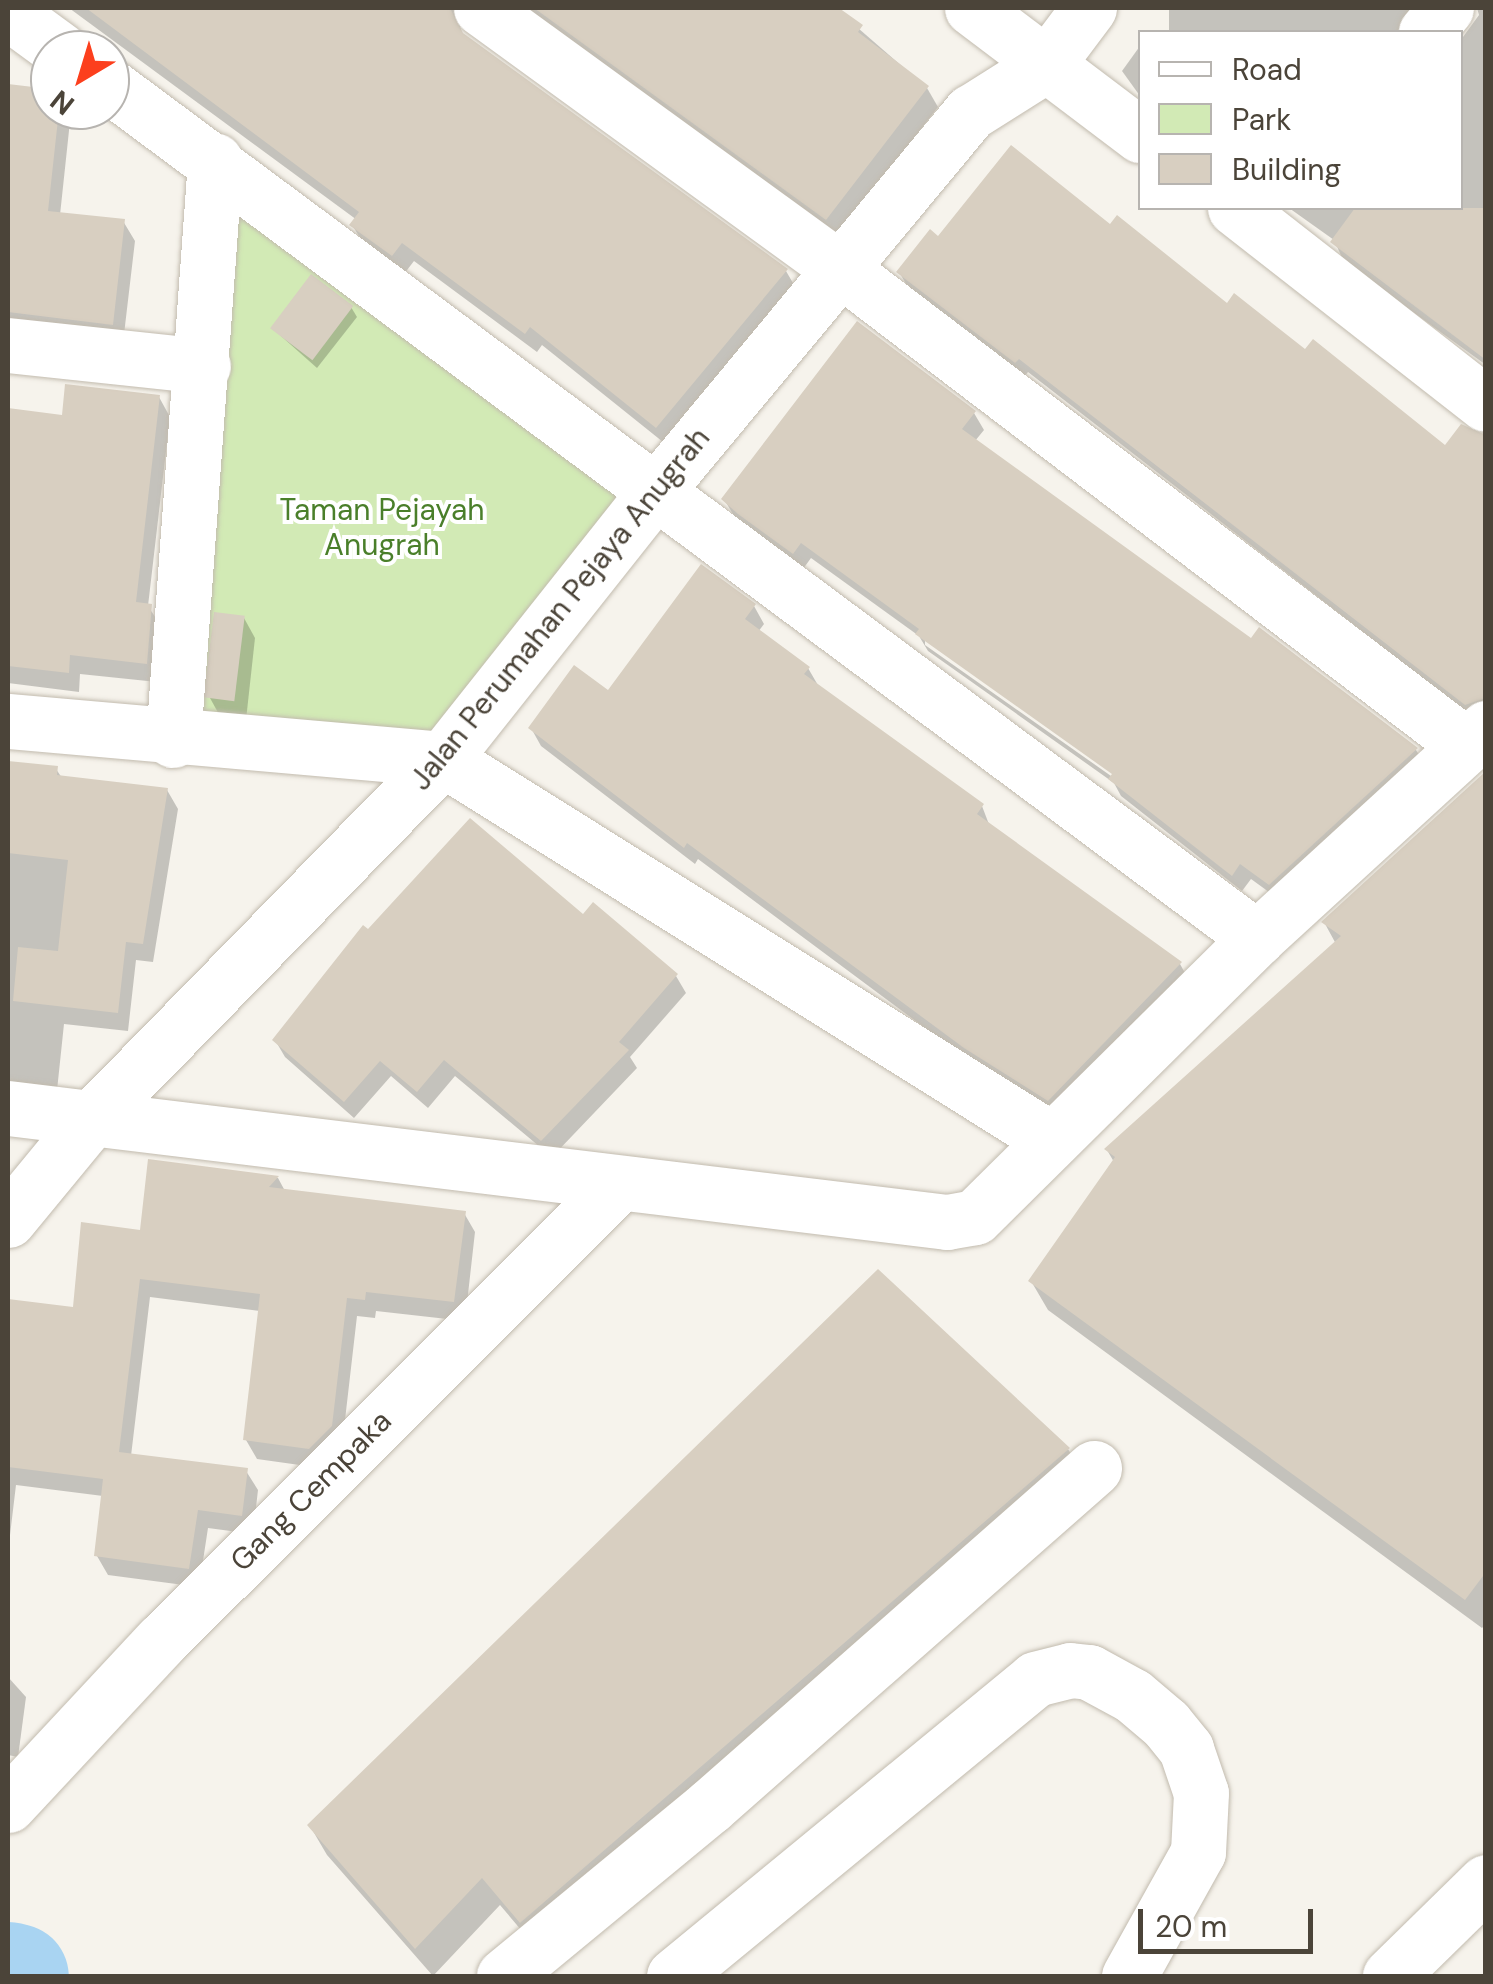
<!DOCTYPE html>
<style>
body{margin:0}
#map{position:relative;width:1493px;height:1984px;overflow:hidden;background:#f6f3ec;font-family:"DM Sans",sans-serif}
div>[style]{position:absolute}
.green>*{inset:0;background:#d2eab5}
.shadow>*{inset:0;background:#0003;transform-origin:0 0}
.river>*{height:105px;margin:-52.5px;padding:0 52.5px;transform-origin:52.5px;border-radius:52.5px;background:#a9d4f2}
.building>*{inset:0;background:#d8cfc1;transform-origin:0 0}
.roads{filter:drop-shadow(0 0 2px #c2bbae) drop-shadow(0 0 2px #c2bbae)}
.minor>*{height:55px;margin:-27.5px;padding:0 27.5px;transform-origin:27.5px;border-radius:27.5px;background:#fff}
span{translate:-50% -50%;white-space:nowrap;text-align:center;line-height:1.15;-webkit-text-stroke:8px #fff;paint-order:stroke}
.park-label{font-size:30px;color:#4a7f2a}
.street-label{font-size:30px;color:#4b4439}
.frame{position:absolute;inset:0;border:10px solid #4b4439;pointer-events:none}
.legend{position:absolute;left:1138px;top:30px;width:325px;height:180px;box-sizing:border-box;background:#fff;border:2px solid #b7b4b0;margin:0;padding:12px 18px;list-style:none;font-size:30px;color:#4b4439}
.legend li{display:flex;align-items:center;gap:20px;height:50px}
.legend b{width:50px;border:2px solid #b7b4b0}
.north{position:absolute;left:30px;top:30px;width:100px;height:100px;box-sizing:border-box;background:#fff;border:2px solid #b7b4b0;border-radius:50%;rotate:218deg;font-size:28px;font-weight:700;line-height:40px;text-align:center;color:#4b4439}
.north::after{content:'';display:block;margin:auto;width:35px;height:45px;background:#fc3f1d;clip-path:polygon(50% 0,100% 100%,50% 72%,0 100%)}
.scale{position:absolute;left:1138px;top:1909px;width:175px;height:45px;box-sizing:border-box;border:5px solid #4b4439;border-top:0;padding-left:12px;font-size:30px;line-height:35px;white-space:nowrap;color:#4b4439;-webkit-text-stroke:8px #fff;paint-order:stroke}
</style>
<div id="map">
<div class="green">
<div style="clip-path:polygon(215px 161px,655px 492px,443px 759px,173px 740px)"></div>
</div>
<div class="shadow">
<div style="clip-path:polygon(69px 8px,469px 8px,460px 27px,464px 38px,786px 271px,797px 290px,668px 446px,542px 345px,537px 352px,414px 261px,404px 274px,364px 244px,352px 225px,357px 220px)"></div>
<div style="clip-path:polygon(521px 8px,835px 8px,927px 88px,938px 107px,838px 237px)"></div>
<div style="left:1169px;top:8px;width:270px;height:31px"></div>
<div style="clip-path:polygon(1477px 8px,1486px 8px,1486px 365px,1344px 262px,1334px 240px,1289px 208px,1460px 208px,1460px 41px,1479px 15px)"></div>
<div style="clip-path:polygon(1140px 46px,1140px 96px,1122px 71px)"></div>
<div style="clip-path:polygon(8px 90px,50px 93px,50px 110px,71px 112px,60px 215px,123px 221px,135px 241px,123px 343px,8px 333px)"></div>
<div style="clip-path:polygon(1111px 227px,1445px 449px,1486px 468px,1486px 714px,1475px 719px,1028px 372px,1025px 376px,908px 287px,899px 272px,938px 239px)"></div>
<div style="clip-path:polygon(351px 307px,357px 317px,317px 368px,272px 328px)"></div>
<div style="clip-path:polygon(159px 397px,170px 417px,148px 606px,161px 626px,157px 682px,80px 674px,79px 692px,8px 683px,8px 411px,64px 418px)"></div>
<div style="clip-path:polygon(evenodd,974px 413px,984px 430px,975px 441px,1252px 641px,1416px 750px,1426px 766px,1280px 900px,1251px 879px,1242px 891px,1121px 796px,1114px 783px,928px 651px,919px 636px,811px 558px,803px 569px,734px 516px,724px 499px,974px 413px,925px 639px,1124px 779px,1121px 783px,925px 645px,925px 639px)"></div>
<div style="clip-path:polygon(754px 606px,764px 624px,758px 632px,808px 668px,819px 687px,982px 806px,990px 827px,1180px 964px,1190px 982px,1059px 1117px,976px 1066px,698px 859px,695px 864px,541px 746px,531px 728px,609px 694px)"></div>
<div style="clip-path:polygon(244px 618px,255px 638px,246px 720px,221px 718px,210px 698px)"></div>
<div style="clip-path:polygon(8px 763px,56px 769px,62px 778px,167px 790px,178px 809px,153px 962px,136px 960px,128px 1031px,64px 1024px,56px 1100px,8px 1098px)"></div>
<div style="clip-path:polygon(1486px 774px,1486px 1624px,1482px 1628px,1048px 1310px,1031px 1281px,1114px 1162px,1107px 1150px,1336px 944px,1324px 922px)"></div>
<div style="clip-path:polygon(583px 918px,676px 976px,686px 993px,630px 1057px,637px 1068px,552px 1157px,455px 1076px,428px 1108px,391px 1076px,354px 1118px,285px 1057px,275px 1040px,368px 933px)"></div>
<div style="clip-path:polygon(150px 1162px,278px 1178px,285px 1191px,464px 1213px,475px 1232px,465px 1321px,376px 1311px,375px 1318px,357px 1316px,342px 1446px,321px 1468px,257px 1459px,246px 1440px,260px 1311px,150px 1297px,131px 1456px,246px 1471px,258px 1490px,253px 1534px,208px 1528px,199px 1587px,108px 1575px,97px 1556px,103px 1496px,16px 1485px,8px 1552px,8px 1301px,75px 1310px,142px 1233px)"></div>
<div style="clip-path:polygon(1068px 1449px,1085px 1478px,538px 1950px,500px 1905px,433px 1976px,327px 1855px,310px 1826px)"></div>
<div style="clip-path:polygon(8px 1677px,26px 1697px,18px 1757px,8px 1755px)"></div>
</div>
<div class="river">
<div style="left:8px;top:1974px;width:8px;rotate:14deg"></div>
</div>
<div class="building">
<div style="clip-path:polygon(86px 8px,450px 8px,463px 33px,788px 269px,656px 428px,530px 327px,525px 334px,402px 243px,392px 256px,349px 225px,359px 212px)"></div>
<div style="clip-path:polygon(534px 8px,839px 8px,863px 25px,858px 32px,929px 86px,826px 220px)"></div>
<div style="clip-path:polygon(8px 84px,50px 89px,50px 110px,59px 110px,48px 211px,125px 219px,113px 325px,8px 312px)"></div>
<div style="clip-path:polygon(1011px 145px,1110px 224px,1117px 215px,1227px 303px,1234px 293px,1305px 349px,1313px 339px,1445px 445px,1461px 424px,1486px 435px,1486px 698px,1465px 705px,1019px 359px,1015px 363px,896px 272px,930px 229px,938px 236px)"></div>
<div style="clip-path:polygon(1355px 208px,1486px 208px,1486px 360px,1330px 242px)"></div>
<div style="left:311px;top:274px;width:53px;height:68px;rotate:37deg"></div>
<div style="clip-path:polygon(857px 321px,976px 411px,962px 429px,1251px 638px,1259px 627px,1418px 748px,1269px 885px,1240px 864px,1232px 876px,1108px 779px,1112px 774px,915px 634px,919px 629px,801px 543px,793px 554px,738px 514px,721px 499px)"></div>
<div style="clip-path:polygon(65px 384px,160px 395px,136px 602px,152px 604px,147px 664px,70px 655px,69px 673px,8px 666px,8px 408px,62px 415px)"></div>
<div style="clip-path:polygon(701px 564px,756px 604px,745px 619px,810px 667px,804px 674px,984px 804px,977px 814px,1182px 962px,1048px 1101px,964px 1048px,687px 843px,684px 848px,528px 728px,574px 665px,608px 690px)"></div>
<div style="left:214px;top:612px;width:31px;height:86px;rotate:7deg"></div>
<div style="clip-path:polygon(8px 761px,58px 766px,57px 775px,168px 788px,143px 944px,126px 942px,118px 1013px,13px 1001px,18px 947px,58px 951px,68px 860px,8px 853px)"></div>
<div style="clip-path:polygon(1486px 771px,1486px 1572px,1465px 1600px,1028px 1281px,1115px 1157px,1104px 1149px,1341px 936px,1321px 922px)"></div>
<div style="clip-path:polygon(470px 818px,583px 914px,593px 902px,678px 974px,619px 1042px,629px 1050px,541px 1141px,444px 1060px,417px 1092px,380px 1061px,344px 1102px,272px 1040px,363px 925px,368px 929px)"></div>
<div style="clip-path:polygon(148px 1159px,279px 1176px,269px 1187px,466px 1211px,454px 1302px,366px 1292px,365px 1300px,347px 1298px,332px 1426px,309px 1449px,243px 1440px,260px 1294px,140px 1279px,119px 1452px,248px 1468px,242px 1516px,198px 1510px,189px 1569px,94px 1556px,103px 1479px,8px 1467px,8px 1299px,73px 1307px,81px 1222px,140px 1230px)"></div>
<div style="clip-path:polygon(878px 1269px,1070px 1448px,520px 1923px,482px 1878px,415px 1949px,307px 1825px)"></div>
</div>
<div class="roads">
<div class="minor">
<div style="left:481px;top:8px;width:441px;rotate:36deg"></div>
<div style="left:838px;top:267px;width:789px;rotate:37.28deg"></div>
<div style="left:972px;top:8px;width:211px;rotate:37.1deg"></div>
<div style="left:8px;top:12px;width:64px;rotate:36.2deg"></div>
<div style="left:1426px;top:32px;width:31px;rotate:-50deg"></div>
<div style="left:110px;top:86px;width:1429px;rotate:36.61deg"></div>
<div style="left:1235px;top:208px;width:318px;rotate:38deg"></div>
<div style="left:8px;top:345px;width:196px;rotate:6.1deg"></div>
<div style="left:8px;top:721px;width:437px;rotate:5deg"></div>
<div style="left:443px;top:759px;width:715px;rotate:32.02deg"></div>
<div style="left:173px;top:740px;width:581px;rotate:-85.85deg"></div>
<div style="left:8px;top:1108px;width:946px;rotate:6.92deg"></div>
<div style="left:947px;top:1222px;width:28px;rotate:-10deg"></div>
<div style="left:975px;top:1217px;width:397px;rotate:-44.7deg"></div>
<div style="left:1257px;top:938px;width:311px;rotate:-42.5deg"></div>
<div style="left:8px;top:1220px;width:134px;rotate:-50.5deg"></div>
<div style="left:93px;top:1117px;width:501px;rotate:-45.65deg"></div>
<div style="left:443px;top:759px;width:341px;rotate:-51.6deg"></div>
<div style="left:655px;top:492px;width:494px;rotate:-50.3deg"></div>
<div style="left:971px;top:112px;width:90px;rotate:-32.3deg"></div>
<div style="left:1047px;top:64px;width:70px;rotate:-53.1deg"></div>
<div style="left:8px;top:1805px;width:224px;rotate:-47deg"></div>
<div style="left:161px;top:1641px;width:648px;rotate:-44.94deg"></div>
<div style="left:504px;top:1976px;width:266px;rotate:-39.5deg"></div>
<div style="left:709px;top:1807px;width:513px;rotate:-41.36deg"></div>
<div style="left:674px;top:1976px;width:467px;rotate:-39.4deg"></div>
<div style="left:1035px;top:1679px;width:36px;rotate:-14deg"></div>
<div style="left:1070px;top:1670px;width:19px;rotate:6deg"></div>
<div style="left:1089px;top:1672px;width:50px;rotate:28.6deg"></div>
<div style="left:1133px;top:1696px;width:43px;rotate:40.3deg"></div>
<div style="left:1166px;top:1724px;width:32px;rotate:51deg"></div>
<div style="left:1186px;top:1749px;width:46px;rotate:71.2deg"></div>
<div style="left:1201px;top:1793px;width:59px;rotate:92.9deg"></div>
<div style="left:1198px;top:1852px;width:142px;rotate:119.1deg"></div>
<div style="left:1390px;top:1976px;width:134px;rotate:-44.4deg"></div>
</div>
</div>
<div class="park-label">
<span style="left:382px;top:527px">Taman Pejayah<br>Anugrah</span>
</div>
<div class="street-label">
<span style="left:560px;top:609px;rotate:-51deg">Jalan Perumahan Pejaya Anugrah</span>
<span style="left:311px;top:1491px;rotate:-45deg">Gang Cempaka</span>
</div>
<div class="frame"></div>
<ul class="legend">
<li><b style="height:12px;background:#fff"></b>Road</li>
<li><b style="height:28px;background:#d2eab5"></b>Park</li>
<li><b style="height:28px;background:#d8cfc1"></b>Building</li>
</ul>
<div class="north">N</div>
<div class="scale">20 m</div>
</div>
